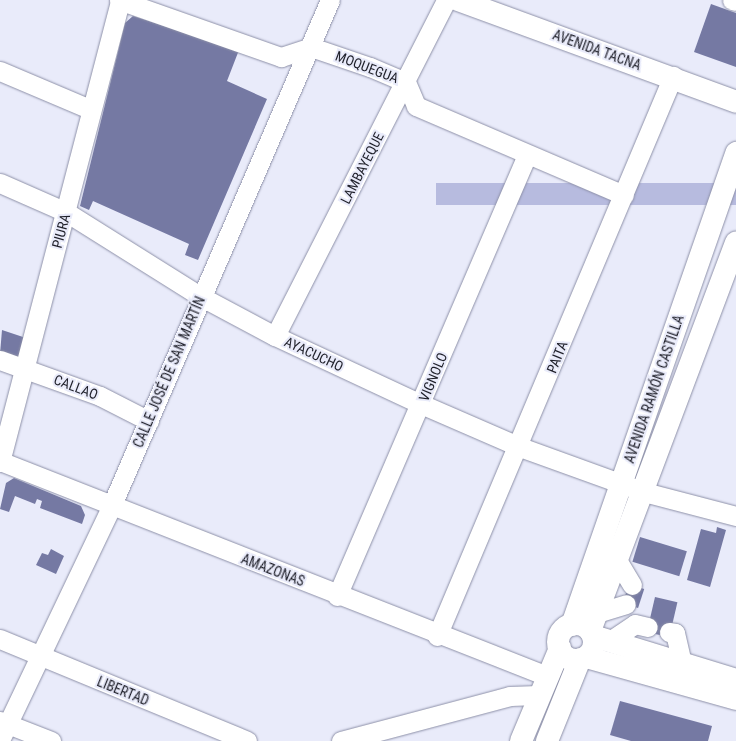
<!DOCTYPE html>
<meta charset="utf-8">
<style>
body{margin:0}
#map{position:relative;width:736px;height:741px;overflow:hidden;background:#e9ebfa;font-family:"Roboto Condensed",sans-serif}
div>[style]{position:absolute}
.green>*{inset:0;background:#b7bbdf;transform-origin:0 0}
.building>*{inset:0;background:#7579a3;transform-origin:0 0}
.roads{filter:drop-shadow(0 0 1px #8d90a8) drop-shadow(0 0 1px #8d90a8)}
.minor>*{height:19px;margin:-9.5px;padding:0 9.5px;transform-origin:9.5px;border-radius:9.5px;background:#fff}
.major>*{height:22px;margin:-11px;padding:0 11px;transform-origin:11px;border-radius:11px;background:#fff}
.major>.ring{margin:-11px;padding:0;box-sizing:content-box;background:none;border:22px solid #fff;border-radius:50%}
span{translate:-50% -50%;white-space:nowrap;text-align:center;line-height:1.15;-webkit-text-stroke:4px #e9ebfa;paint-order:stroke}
.street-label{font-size:14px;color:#1e1f29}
</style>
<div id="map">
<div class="green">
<div style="left:736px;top:183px;width:22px;height:300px;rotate:90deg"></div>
</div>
<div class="building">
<div style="clip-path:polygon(711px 4px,736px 13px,736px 67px,694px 52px)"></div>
<div style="clip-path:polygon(133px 16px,239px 50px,227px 81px,267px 99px,198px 260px,185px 255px,189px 244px,93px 201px,89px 210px,80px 206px,125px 23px)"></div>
<div style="clip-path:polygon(2px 330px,29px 339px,22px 358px,0 354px)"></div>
<div style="clip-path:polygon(14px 478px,81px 506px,85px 515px,82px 524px,40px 508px,42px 501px,37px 499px,35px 504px,15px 496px,9px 512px,0 509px,6px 483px)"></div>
<div style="clip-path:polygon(717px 527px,726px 530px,710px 587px,687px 580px,701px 529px,716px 533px)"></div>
<div style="left:640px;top:537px;width:49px;height:26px;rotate:17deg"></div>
<div style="clip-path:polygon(51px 549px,64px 556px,56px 574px,36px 565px,42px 553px,48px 555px)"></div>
<div style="left:629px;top:584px;width:16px;height:20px;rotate:18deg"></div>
<div style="left:655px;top:597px;width:23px;height:36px;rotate:13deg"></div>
<div style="clip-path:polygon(620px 701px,712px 726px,708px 741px,631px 741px,610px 735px)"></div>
</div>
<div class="roads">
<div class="minor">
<div style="left:119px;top:0;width:172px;rotate:19.4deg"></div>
<div style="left:281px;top:57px;width:32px;rotate:-18deg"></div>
<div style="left:311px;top:47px;width:62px;rotate:18.7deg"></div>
<div style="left:370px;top:67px;width:39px;rotate:23deg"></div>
<div style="left:406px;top:82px;width:26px;rotate:67deg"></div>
<div style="left:416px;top:106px;width:226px;rotate:23.2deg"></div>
<div style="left:732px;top:0;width:4px;rotate:14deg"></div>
<div style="left:0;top:71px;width:98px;rotate:22.9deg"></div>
<div style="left:0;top:183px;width:72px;rotate:23.7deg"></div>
<div style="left:66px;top:212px;width:158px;rotate:32.1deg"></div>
<div style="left:200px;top:296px;width:85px;rotate:28.1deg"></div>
<div style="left:275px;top:336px;width:161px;rotate:25deg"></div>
<div style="left:421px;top:404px;width:108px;rotate:23.5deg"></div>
<div style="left:520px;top:447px;width:132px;rotate:19.9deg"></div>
<div style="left:644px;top:492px;width:95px;rotate:14.6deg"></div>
<div style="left:275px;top:336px;width:377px;rotate:-63deg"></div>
<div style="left:0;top:360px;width:106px;rotate:19.8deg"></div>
<div style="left:100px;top:396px;width:55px;rotate:27deg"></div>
<div style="left:0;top:461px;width:588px;rotate:21.46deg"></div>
<div style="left:0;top:462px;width:477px;rotate:-75.4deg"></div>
<div style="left:617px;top:560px;width:29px;rotate:59deg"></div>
<div style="left:337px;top:596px;width:478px;rotate:-66.7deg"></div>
<div style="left:597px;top:613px;width:30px;rotate:-17deg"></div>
<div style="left:669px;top:632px;width:6px;rotate:9deg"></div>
<div style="left:675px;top:633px;width:31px;rotate:77deg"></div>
<div style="left:437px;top:636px;width:608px;rotate:-67.15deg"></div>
<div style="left:0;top:639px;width:267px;rotate:22.4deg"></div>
<div style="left:610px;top:641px;width:30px;rotate:-34deg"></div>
<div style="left:635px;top:624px;width:13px;rotate:13deg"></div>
<div style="left:0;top:721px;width:55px;rotate:21.4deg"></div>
<div style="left:0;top:740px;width:258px;rotate:-64.5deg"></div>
<div style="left:111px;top:507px;width:552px;rotate:-66.64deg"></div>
<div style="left:341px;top:741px;width:175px;rotate:-14.9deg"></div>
<div style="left:510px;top:696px;width:28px;rotate:-2deg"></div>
</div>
<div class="major">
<div style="left:458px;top:0;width:296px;rotate:20.1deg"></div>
<div class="ring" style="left:558px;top:624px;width:14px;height:14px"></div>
<div style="left:572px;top:625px;width:500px;rotate:-70.8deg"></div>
<div style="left:590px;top:631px;width:415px;rotate:-69.4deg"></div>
<div style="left:593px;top:636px;width:150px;rotate:17.1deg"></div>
<div style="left:586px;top:657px;width:156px;rotate:15.6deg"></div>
<div style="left:521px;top:741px;width:101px;rotate:-67.2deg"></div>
<div style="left:547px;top:741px;width:88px;rotate:-68.1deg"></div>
</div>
</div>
<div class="street-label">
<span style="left:597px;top:50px;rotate:20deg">AVENIDA TACNA</span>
<span style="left:367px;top:67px;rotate:21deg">MOQUEGUA</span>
<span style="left:362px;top:168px;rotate:-63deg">LAMBAYEQUE</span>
<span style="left:61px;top:231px;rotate:-75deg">PIURA</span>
<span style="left:314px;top:354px;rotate:25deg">AYACUCHO</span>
<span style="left:557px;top:357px;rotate:-68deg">PAITA</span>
<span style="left:169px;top:372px;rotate:-67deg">CALLE JOSÉ DE SAN MARTÍN</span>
<span style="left:433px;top:377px;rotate:-67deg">VIGNOLO</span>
<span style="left:76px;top:387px;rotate:21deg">CALLAO</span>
<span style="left:654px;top:389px;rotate:-71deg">AVENIDA RAMÓN CASTILLA</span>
<span style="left:273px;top:570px;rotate:21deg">AMAZONAS</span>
<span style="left:123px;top:691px;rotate:22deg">LIBERTAD</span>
</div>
</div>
